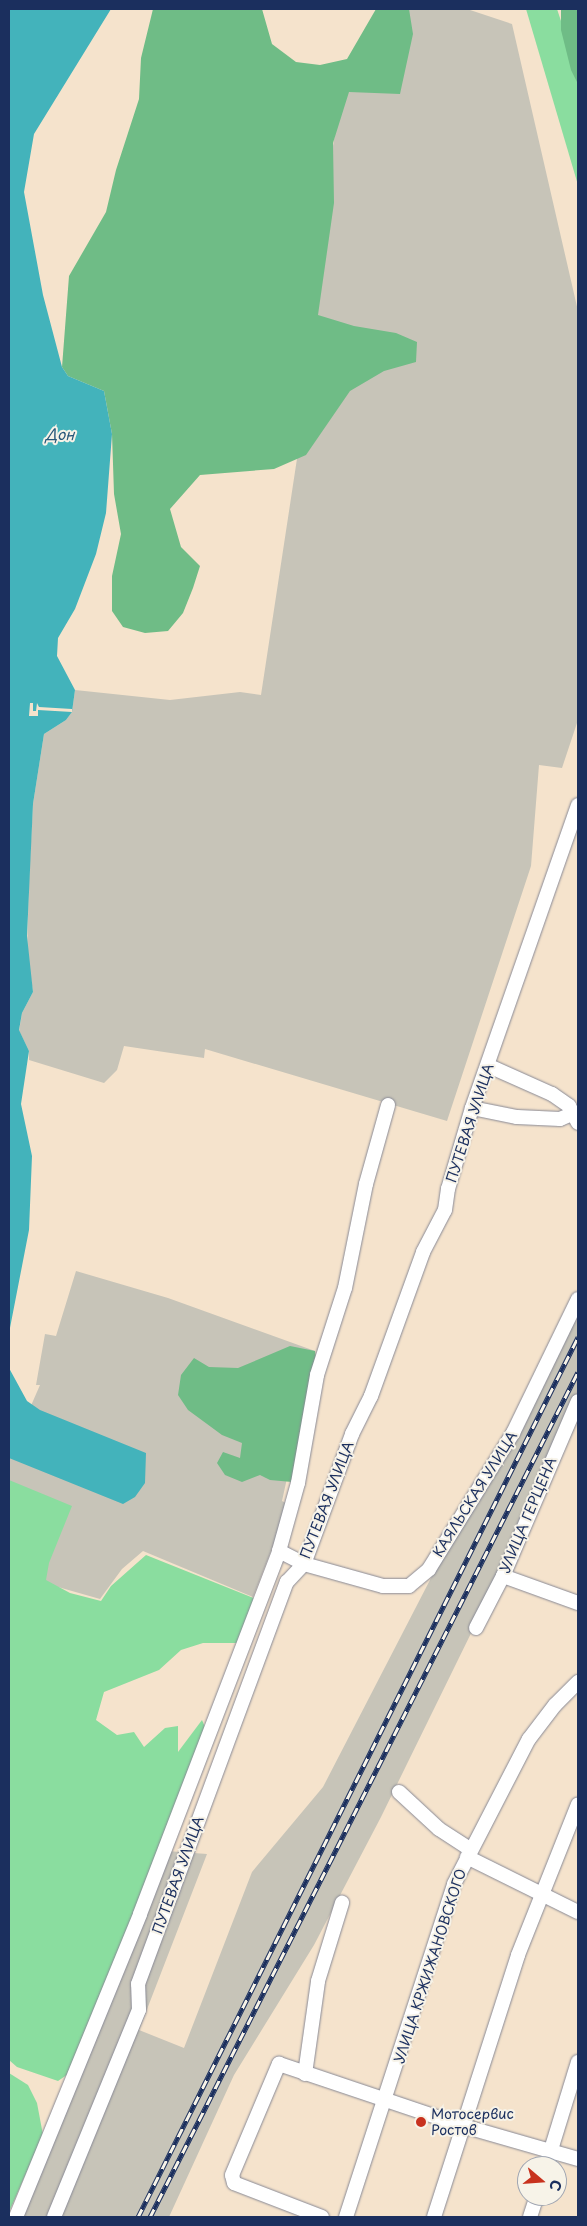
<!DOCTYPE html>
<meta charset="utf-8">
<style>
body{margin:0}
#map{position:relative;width:587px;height:2226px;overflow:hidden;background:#f5e3cc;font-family:"Playpen Sans",sans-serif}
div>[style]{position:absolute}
.industrial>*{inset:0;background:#c7c4b8}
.green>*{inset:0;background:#8add9f}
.forest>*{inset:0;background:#6fbc86}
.water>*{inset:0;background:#43b3bb}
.pier>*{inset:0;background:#f5e3cc}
.roads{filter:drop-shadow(0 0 1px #888995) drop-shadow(0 0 1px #888995)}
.minor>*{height:14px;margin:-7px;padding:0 7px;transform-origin:7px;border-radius:7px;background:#fff}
.rail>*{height:5px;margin-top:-2.5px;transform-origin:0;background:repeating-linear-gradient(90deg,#f7f3e8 0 9px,#1b2f5e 0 18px);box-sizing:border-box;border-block:1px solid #1b2f5e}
.dots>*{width:14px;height:14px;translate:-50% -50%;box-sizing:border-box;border:2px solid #f7f3e8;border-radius:50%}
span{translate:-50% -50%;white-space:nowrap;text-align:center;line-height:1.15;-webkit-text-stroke:4px #f7f3e8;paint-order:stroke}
.street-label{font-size:14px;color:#1b2f5e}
.poi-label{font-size:14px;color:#1b2f5e}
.left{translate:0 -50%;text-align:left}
.water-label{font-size:15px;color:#27577a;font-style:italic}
.frame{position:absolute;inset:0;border:10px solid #1b2f5e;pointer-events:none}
.north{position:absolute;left:517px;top:2156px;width:50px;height:50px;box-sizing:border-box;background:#f7f3e8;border:1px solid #9fa5b1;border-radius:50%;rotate:108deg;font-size:14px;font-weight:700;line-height:20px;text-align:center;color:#1b2f5e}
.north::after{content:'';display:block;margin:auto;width:18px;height:22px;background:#c8321e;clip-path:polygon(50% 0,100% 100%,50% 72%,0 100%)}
</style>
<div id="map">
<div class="industrial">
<div style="clip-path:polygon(394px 9px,467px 9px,512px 24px,578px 311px,578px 720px,562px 768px,539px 765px,531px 866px,447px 1121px,205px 1049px,204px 1058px,124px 1046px,117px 1070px,104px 1083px,29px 1060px,29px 1051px,19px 1031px,22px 1013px,33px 992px,27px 953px,29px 879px,33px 804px,44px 734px,66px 720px,72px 712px,75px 690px,170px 700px,240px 692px,261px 695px,316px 334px,305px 329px,344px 74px)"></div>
<div style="clip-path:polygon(76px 1271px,168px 1298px,315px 1351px,282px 1501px,289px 1505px,253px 1597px,143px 1551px,122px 1569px,100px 1599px,9px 1573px,9px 1456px,40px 1385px,36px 1385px,45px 1334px,56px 1336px)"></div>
<div style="clip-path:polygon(578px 1307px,578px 1415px,381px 1817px,314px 1945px,234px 2075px,169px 2217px,16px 2217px,167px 1851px,207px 1854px,139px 2030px,184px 2048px,252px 1872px,323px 1787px,446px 1549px)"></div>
</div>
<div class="green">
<div style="clip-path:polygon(526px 9px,557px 9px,578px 72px,578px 185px)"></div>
<div style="clip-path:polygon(9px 1480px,72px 1506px,49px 1563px,46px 1580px,70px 1593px,101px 1601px,111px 1586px,146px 1555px,256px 1599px,239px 1643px,203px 1643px,181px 1650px,159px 1670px,104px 1692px,96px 1720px,117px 1735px,134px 1732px,144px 1747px,165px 1728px,178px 1726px,178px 1752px,202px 1720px,205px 1727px,74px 2070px,58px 2081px,17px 2067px,9px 2060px)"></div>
<div style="clip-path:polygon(9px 2073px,28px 2085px,37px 2103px,43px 2135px,9px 2212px)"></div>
</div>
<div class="forest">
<div style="clip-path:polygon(153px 9px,262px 9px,272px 44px,296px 62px,320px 65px,347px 59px,376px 9px,409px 9px,413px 34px,400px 94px,349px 92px,333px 143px,334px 203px,318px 315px,354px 326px,396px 333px,417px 342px,416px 362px,384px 371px,350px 391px,306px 455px,274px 469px,200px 475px,170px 509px,181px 547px,200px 566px,193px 588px,183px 613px,168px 631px,145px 633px,123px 627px,112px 611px,112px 576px,121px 534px,114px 494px,112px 434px,104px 391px,68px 376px,62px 367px,69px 276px,106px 212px,116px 170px,139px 99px,141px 58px)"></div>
<div style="clip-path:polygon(561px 9px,578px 9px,578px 84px,571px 70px,561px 30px)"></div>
<div style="clip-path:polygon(290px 1346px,315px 1351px,317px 1364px,292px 1482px,270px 1480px,260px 1475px,242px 1482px,225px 1475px,217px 1463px,223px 1452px,240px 1458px,242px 1443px,222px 1435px,188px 1410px,178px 1395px,181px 1375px,194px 1358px,209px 1367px,238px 1368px)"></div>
</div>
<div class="water">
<div style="clip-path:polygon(9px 9px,111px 9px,34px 134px,24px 192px,43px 295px,62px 367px,68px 376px,104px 391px,112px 434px,106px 513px,96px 554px,75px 609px,58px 638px,57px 656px,75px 690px,72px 712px,66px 720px,44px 734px,33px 804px,27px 936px,33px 992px,22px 1013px,19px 1030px,29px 1051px,21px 1104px,32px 1156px,29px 1230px,9px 1333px)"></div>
<div style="clip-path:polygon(9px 1368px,27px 1401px,40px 1410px,146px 1453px,145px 1483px,135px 1497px,123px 1504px,9px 1458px)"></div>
</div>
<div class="pier">
<div style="clip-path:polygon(30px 703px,33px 703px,33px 711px,36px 711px,37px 703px,39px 707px,72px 709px,72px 712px,38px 710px,38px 716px,29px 716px)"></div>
</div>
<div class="roads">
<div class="minor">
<div style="left:489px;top:1066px;width:69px;rotate:24deg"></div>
<div style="left:552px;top:1094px;width:21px;rotate:35deg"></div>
<div style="left:569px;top:1106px;width:19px;rotate:62deg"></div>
<div style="left:472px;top:1108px;width:46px;rotate:11.3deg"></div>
<div style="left:517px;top:1117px;width:43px;rotate:2.7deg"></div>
<div style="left:560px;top:1119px;width:15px;rotate:-23deg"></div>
<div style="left:279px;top:1551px;width:28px;rotate:27deg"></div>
<div style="left:304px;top:1564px;width:82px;rotate:15.6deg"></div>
<div style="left:383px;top:1586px;width:26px"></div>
<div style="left:409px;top:1586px;width:26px;rotate:-40deg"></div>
<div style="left:429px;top:1569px;width:160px;rotate:-58.3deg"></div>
<div style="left:513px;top:1433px;width:149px;rotate:-64.1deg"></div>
<div style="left:503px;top:1576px;width:80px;rotate:19.8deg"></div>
<div style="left:476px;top:1628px;width:59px;rotate:-62.6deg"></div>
<div style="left:503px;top:1576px;width:190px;rotate:-66.8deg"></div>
<div style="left:399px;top:1792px;width:54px;rotate:42.8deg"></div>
<div style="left:439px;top:1829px;width:37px;rotate:33deg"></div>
<div style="left:467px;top:1857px;width:124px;rotate:26.4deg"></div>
<div style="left:305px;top:2074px;width:94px;rotate:-82deg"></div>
<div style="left:318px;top:1981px;width:82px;rotate:-72.9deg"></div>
<div style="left:546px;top:2166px;width:109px;rotate:-72.9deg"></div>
<div style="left:16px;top:2217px;width:327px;rotate:-67.7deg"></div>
<div style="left:140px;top:1914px;width:389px;rotate:-69deg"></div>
<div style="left:279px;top:1551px;width:71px;rotate:-74.4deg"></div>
<div style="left:298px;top:1483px;width:110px;rotate:-80deg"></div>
<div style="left:317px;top:1375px;width:91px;rotate:-72.2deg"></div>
<div style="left:345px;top:1288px;width:106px;rotate:-78.6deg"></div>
<div style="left:366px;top:1184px;width:82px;rotate:-74.4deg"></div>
<div style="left:54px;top:2217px;width:224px;rotate:-67.7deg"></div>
<div style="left:139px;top:2010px;width:26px;rotate:-92deg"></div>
<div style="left:138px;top:1984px;width:429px;rotate:-69.7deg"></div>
<div style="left:287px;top:1582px;width:25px;rotate:-47deg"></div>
<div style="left:304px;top:1564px;width:139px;rotate:-69.7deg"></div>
<div style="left:352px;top:1434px;width:42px;rotate:-63.4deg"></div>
<div style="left:371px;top:1396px;width:153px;rotate:-70.1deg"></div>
<div style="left:423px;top:1252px;width:47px;rotate:-62.4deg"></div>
<div style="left:445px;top:1210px;width:21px;rotate:-82deg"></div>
<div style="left:448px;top:1189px;width:84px;rotate:-73.5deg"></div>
<div style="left:472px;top:1108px;width:321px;rotate:-70.7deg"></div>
<div style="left:322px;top:2217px;width:94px;rotate:-158.9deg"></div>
<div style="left:234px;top:2183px;width:8px;rotate:-104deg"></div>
<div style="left:232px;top:2175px;width:121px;rotate:-67.1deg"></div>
<div style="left:279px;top:2064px;width:194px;rotate:18.6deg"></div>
<div style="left:463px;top:2126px;width:120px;rotate:16deg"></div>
<div style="left:346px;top:2217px;width:350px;rotate:-72deg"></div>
<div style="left:454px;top:1884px;width:163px;rotate:-62.7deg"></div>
<div style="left:529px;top:1739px;width:43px;rotate:-52.6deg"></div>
<div style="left:555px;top:1705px;width:33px;rotate:-45deg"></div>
<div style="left:434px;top:2217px;width:275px;rotate:-72.2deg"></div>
<div style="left:518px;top:1955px;width:162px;rotate:-68.3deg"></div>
<div style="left:530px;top:2217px;width:22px;rotate:-72deg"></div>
</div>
</div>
<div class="rail">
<div style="left:138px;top:2217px;width:984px;rotate:-63.43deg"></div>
<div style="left:150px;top:2217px;width:947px;rotate:-63.14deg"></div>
</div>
<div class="dots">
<div style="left:421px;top:2122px;background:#c8321e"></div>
</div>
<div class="street-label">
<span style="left:470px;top:1123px;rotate:-72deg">ПУТЕВАЯ УЛИЦА</span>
<span style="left:475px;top:1494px;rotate:-58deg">КАЯЛЬСКАЯ УЛИЦА</span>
<span style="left:327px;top:1500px;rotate:-69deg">ПУТЕВАЯ УЛИЦА</span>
<span style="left:528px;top:1515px;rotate:-67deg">УЛИЦА ГЕРЦЕНА</span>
<span style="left:178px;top:1875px;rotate:-70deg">ПУТЕВАЯ УЛИЦА</span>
<span style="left:430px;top:1966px;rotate:-72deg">УЛИЦА КРЖИЖАНОВСКОГО</span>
</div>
<div class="poi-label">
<span class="left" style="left:431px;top:2122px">Мотосервис<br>Ростов</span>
</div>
<div class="water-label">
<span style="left:60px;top:434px">Дон</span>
</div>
<div class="frame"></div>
<div class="north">С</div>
</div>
